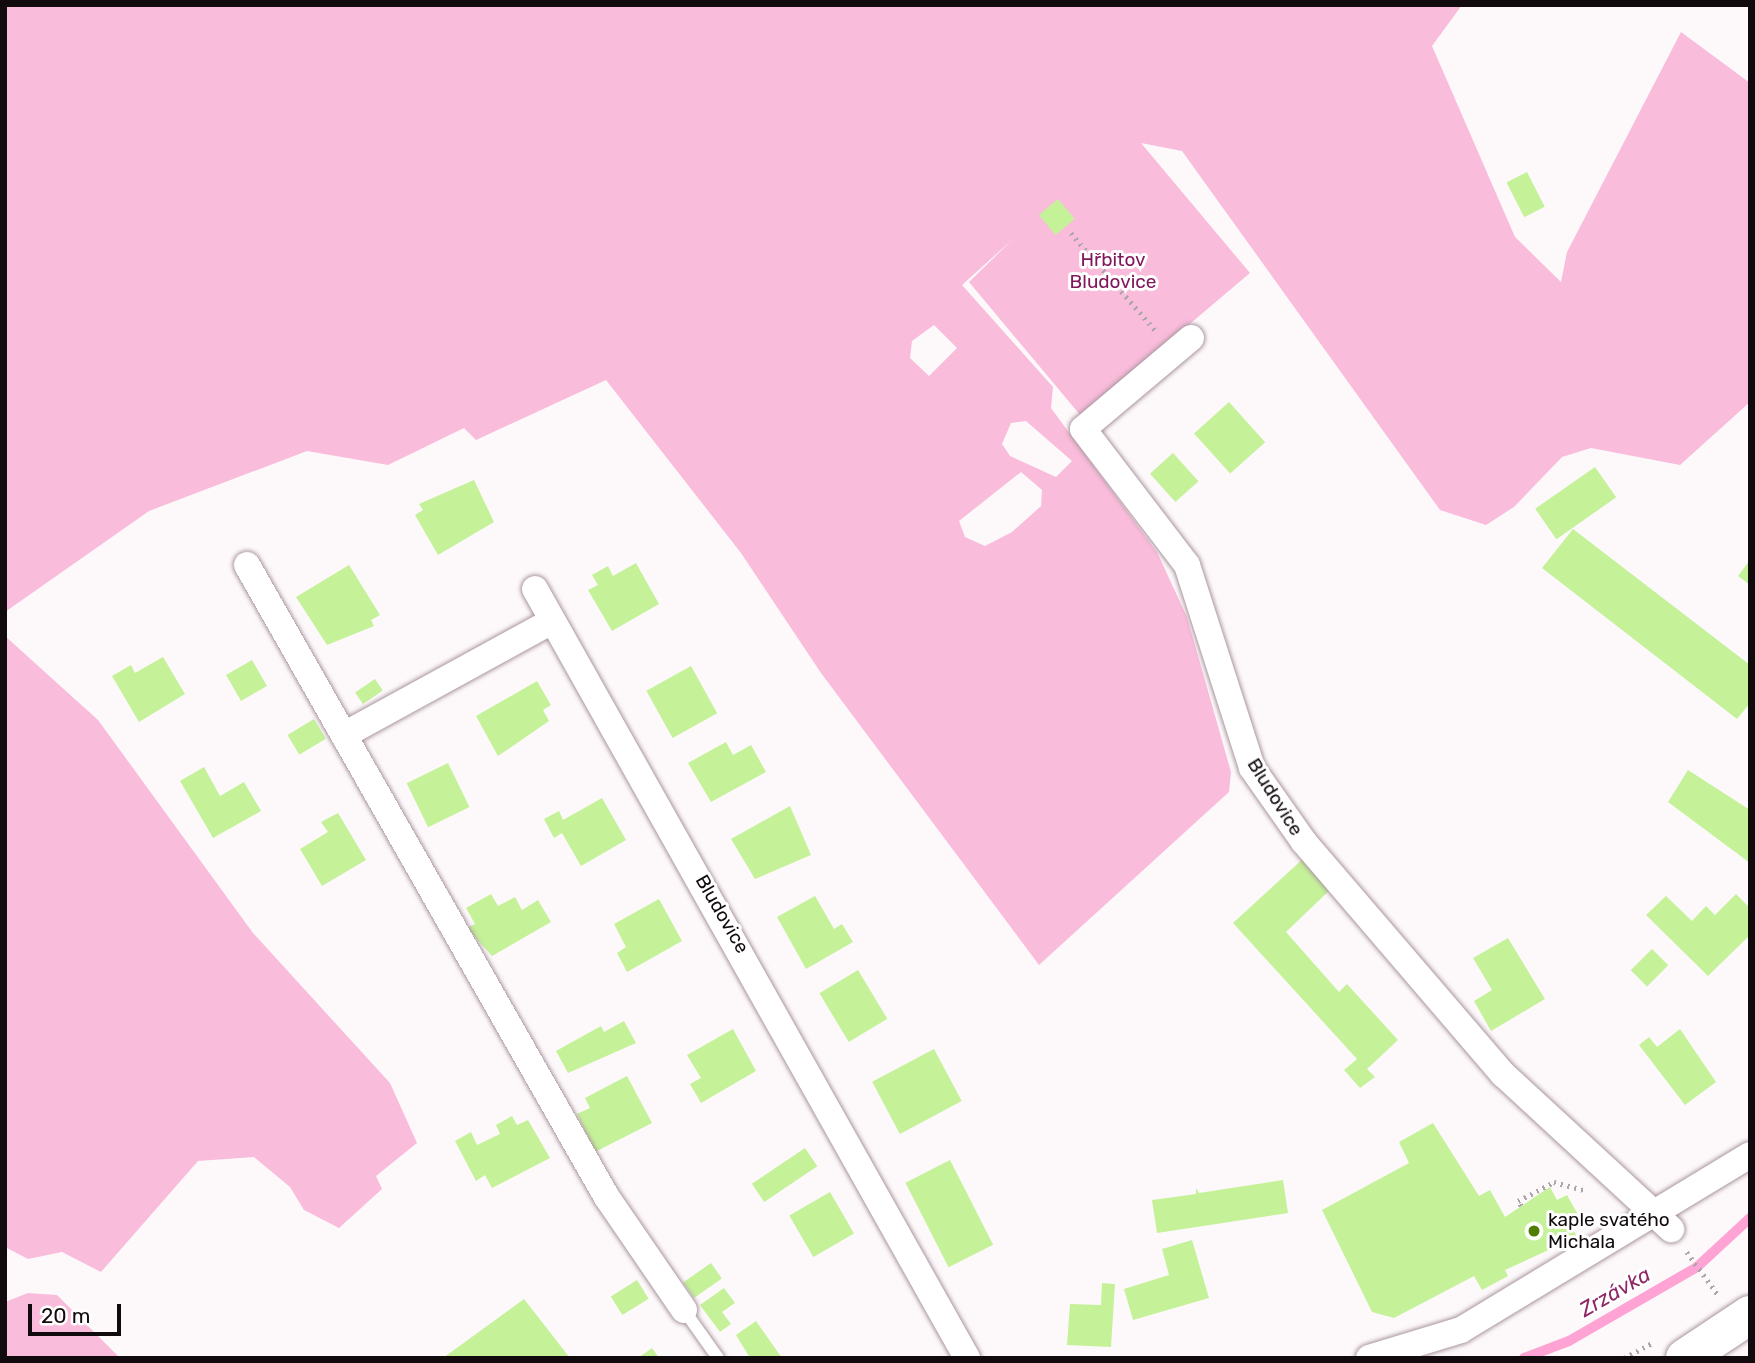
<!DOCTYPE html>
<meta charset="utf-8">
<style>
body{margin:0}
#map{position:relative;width:1755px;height:1363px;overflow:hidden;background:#fdf9fb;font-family:Rubik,sans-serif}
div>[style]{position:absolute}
.green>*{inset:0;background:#f9bcdb}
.stream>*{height:10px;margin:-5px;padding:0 5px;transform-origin:5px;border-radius:5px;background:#fea3d4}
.building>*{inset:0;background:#c5f199;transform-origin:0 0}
.path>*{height:4.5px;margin-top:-2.25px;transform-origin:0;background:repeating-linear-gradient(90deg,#aaa5a8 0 2px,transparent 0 7px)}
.roads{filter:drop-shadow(0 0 2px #aa969f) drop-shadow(0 0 2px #aa969f)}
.lane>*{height:12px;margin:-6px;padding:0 6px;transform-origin:6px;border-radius:6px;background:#fff}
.street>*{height:26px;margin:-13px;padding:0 13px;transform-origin:13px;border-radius:13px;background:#fff}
.primary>*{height:38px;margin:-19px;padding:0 19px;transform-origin:19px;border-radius:19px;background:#fff}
.dots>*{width:19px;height:19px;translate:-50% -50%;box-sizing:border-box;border:4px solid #fff;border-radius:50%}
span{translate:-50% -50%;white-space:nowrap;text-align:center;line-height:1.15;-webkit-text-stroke:6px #fff;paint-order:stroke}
.park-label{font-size:19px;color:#80185b}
.street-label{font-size:19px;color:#120b0e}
.poi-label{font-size:19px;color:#120b0e}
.left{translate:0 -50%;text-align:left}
.water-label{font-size:21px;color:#8f2867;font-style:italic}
.frame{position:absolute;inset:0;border:7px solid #120b0e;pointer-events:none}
.scale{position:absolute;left:28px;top:1304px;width:93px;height:32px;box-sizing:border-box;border:4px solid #120b0e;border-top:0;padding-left:9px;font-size:21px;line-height:24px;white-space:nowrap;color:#120b0e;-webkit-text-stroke:5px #fff;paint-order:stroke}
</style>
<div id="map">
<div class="green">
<div style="clip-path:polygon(evenodd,5px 5px,1462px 5px,1432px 46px,1515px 237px,1561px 282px,1567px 252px,1681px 32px,1750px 83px,1750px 402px,1680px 465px,1591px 448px,1562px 457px,1514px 507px,1486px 525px,1440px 510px,1182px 151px,1141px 143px,1250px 273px,1081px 416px,969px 282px,1013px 239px,962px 285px,1053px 387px,1051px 408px,1157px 552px,1187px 617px,1231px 772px,1229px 792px,1039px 965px,821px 673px,741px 553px,606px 380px,476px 440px,464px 428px,388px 465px,307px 451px,149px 511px,5px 612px,5px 5px,934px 325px,957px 348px,929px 376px,910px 358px,912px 341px,934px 325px,5px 5px,1026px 421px,1072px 461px,1056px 477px,1010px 456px,1002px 444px,1011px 423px,1026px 421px,5px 5px,1021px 472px,1042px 490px,1041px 506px,1012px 532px,985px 546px,965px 537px,959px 521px,1021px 472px)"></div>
<div style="clip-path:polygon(5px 636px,98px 720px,253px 933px,390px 1083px,417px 1143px,376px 1176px,382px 1189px,339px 1228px,304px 1210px,290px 1187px,254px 1157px,198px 1161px,101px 1272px,62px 1252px,28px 1259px,5px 1247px)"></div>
<div style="clip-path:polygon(28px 1293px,57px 1295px,120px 1358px,5px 1358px,5px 1302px)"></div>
</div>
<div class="stream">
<div style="left:1524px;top:1358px;width:48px;rotate:-20.7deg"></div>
<div style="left:1569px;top:1341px;width:148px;rotate:-30deg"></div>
<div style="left:1697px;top:1267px;width:72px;rotate:-42.8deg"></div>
</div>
<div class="building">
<div style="left:1527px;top:172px;width:39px;height:23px;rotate:63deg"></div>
<div style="left:1058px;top:199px;width:26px;height:25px;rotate:50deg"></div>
<div style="left:1229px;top:402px;width:54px;height:47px;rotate:48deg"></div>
<div style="left:1173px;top:453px;width:38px;height:31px;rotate:48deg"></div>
<div style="left:1595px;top:467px;width:37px;height:73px;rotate:55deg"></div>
<div style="clip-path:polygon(474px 480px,494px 522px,438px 555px,415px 515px,423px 510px,419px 504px)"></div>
<div style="clip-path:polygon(1573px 529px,1750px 665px,1750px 703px,1737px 719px,1542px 568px)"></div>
<div style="clip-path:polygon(1750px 560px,1750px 585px,1738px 576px)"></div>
<div style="clip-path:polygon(636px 563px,659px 604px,612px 631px,588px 590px,598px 585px,592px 575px,608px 566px,613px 576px)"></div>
<div style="clip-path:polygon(349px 565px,380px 615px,371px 620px,374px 626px,327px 645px,296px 597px)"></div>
<div style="clip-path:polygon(163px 657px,185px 694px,139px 722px,112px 676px,131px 665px,135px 673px)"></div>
<div style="left:252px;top:660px;width:30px;height:30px;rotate:60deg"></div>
<div style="left:691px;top:666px;width:54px;height:51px;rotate:61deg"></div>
<div style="left:375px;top:679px;width:14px;height:24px;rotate:56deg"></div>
<div style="clip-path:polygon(537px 681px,551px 705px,543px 710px,549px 721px,498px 756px,476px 716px)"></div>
<div style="left:314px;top:719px;width:23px;height:31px;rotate:59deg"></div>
<div style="clip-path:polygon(726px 742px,733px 755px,751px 745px,766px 772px,711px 802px,688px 763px)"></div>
<div style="left:448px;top:763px;width:49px;height:46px;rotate:64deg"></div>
<div style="clip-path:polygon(204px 767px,220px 796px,244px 782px,261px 811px,213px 838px,180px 781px)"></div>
<div style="clip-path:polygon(1688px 770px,1750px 810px,1750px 863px,1668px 802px)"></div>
<div style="clip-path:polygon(602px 798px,626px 840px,581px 866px,562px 833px,554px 838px,544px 819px,559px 811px,563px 820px)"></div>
<div style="clip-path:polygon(790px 806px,811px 855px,755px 879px,731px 839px)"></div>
<div style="clip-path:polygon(338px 813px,366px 860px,322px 886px,300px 849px,328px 832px,321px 822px)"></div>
<div style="clip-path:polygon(1305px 857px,1333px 887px,1286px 932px,1339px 992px,1347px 984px,1398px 1040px,1367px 1069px,1375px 1077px,1360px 1088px,1344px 1070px,1357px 1059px,1233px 923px)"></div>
<div style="clip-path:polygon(491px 894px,498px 906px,515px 897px,522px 910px,538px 900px,551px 922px,492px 956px,467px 928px,475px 924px,466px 908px)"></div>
<div style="clip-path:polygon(1736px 894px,1750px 908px,1750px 935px,1708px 976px,1646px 915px,1666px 896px,1692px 921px,1706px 906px,1715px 915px)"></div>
<div style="clip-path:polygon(815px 896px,834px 929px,842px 924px,853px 942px,806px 969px,777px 917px)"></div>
<div style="clip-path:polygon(659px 899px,682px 941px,627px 972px,617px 953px,626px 947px,614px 924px)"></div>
<div style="clip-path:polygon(1508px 938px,1545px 999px,1491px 1031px,1474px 1001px,1492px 990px,1473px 958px)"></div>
<div style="left:1652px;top:949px;width:23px;height:30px;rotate:45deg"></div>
<div style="left:858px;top:970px;width:57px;height:45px;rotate:59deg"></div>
<div style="clip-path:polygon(624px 1021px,636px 1043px,568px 1073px,556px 1051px,601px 1026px,604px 1032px)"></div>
<div style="clip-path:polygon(733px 1029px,756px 1071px,701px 1103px,690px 1084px,701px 1078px,687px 1055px)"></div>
<div style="clip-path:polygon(1680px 1029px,1716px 1082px,1685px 1105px,1639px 1045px,1649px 1037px,1657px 1047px)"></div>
<div style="left:934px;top:1049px;width:59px;height:70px;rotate:62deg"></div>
<div style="clip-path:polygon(627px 1076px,652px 1123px,595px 1152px,577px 1114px,590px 1108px,585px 1098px)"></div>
<div style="clip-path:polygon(512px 1116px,517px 1125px,528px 1120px,550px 1158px,492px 1188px,485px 1175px,476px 1181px,455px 1141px,471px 1132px,477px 1145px,500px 1134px,496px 1125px)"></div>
<div style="clip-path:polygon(1433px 1123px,1479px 1196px,1490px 1190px,1505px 1217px,1550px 1187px,1557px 1200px,1567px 1195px,1580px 1218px,1570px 1224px,1577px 1237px,1505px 1270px,1508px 1276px,1482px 1290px,1474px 1276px,1394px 1318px,1372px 1312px,1322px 1210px,1409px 1163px,1399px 1142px)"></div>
<div style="left:805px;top:1148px;width:22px;height:64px;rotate:56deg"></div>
<div style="left:950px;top:1160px;width:95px;height:50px;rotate:63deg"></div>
<div style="clip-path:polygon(1283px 1180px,1288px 1213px,1157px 1233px,1152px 1200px,1196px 1194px,1196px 1188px,1199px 1193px)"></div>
<div style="left:830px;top:1192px;width:48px;height:47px;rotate:60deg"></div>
<div style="clip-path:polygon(1192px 1240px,1209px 1298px,1133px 1320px,1124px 1289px,1169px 1275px,1162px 1249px)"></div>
<div style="left:711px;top:1263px;width:19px;height:34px;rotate:55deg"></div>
<div style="left:637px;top:1280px;width:22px;height:31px;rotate:58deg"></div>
<div style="clip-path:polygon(1102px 1283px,1115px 1284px,1111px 1347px,1067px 1345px,1070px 1304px,1101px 1305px)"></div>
<div style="clip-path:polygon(724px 1288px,735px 1303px,722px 1312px,731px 1324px,720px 1332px,700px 1305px)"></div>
<div style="clip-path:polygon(524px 1299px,570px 1358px,443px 1358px)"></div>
<div style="clip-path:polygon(756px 1321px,782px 1358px,750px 1358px,736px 1335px)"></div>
<div style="clip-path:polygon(652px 1348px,659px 1358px,638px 1358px)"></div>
</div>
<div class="path">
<div style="left:1071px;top:233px;width:128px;rotate:49.1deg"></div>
<div style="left:1521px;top:1206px;width:6px;rotate:-121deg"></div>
<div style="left:1518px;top:1201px;width:41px;rotate:-27.8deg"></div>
<div style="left:1554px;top:1182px;width:34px;rotate:15deg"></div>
<div style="left:1687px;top:1252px;width:54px;rotate:54deg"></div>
<div style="left:1624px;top:1358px;width:34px;rotate:-28deg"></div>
</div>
<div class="roads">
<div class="lane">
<div style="left:684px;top:1310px;width:59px;rotate:54.7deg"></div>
</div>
<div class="street">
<div style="left:1191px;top:338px;width:141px;rotate:139.9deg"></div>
<div style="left:1083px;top:429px;width:171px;rotate:52.6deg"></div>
<div style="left:1187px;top:565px;width:213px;rotate:72.2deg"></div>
<div style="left:1252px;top:768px;width:90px;rotate:54.9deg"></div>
<div style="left:1304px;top:842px;width:306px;rotate:49.4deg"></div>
<div style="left:1503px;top:1074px;width:229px;rotate:42.7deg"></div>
<div style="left:247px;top:565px;width:726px;rotate:60.36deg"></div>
<div style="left:606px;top:1196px;width:138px;rotate:55.6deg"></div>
<div style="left:535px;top:589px;width:882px;rotate:60.67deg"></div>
<div style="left:344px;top:735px;width:237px;rotate:-28.7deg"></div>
<div style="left:1369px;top:1358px;width:96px;rotate:-16.9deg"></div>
<div style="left:1461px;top:1330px;width:338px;rotate:-31.2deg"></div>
</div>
<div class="primary">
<div style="left:1685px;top:1358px;width:78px;rotate:-33.5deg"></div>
</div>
</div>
<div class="dots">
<div style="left:1534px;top:1231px;background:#507d03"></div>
</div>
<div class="park-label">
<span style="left:1113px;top:271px">Hřbitov<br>Bludovice</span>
</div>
<div class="street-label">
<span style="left:1275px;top:797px;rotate:58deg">Bludovice</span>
<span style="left:722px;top:914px;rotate:60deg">Bludovice</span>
</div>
<div class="poi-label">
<span class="left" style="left:1548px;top:1231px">kaple svatého<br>Michala</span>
</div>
<div class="water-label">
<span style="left:1615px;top:1292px;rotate:-30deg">Zrzávka</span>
</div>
<div class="frame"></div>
<div class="scale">20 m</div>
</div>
